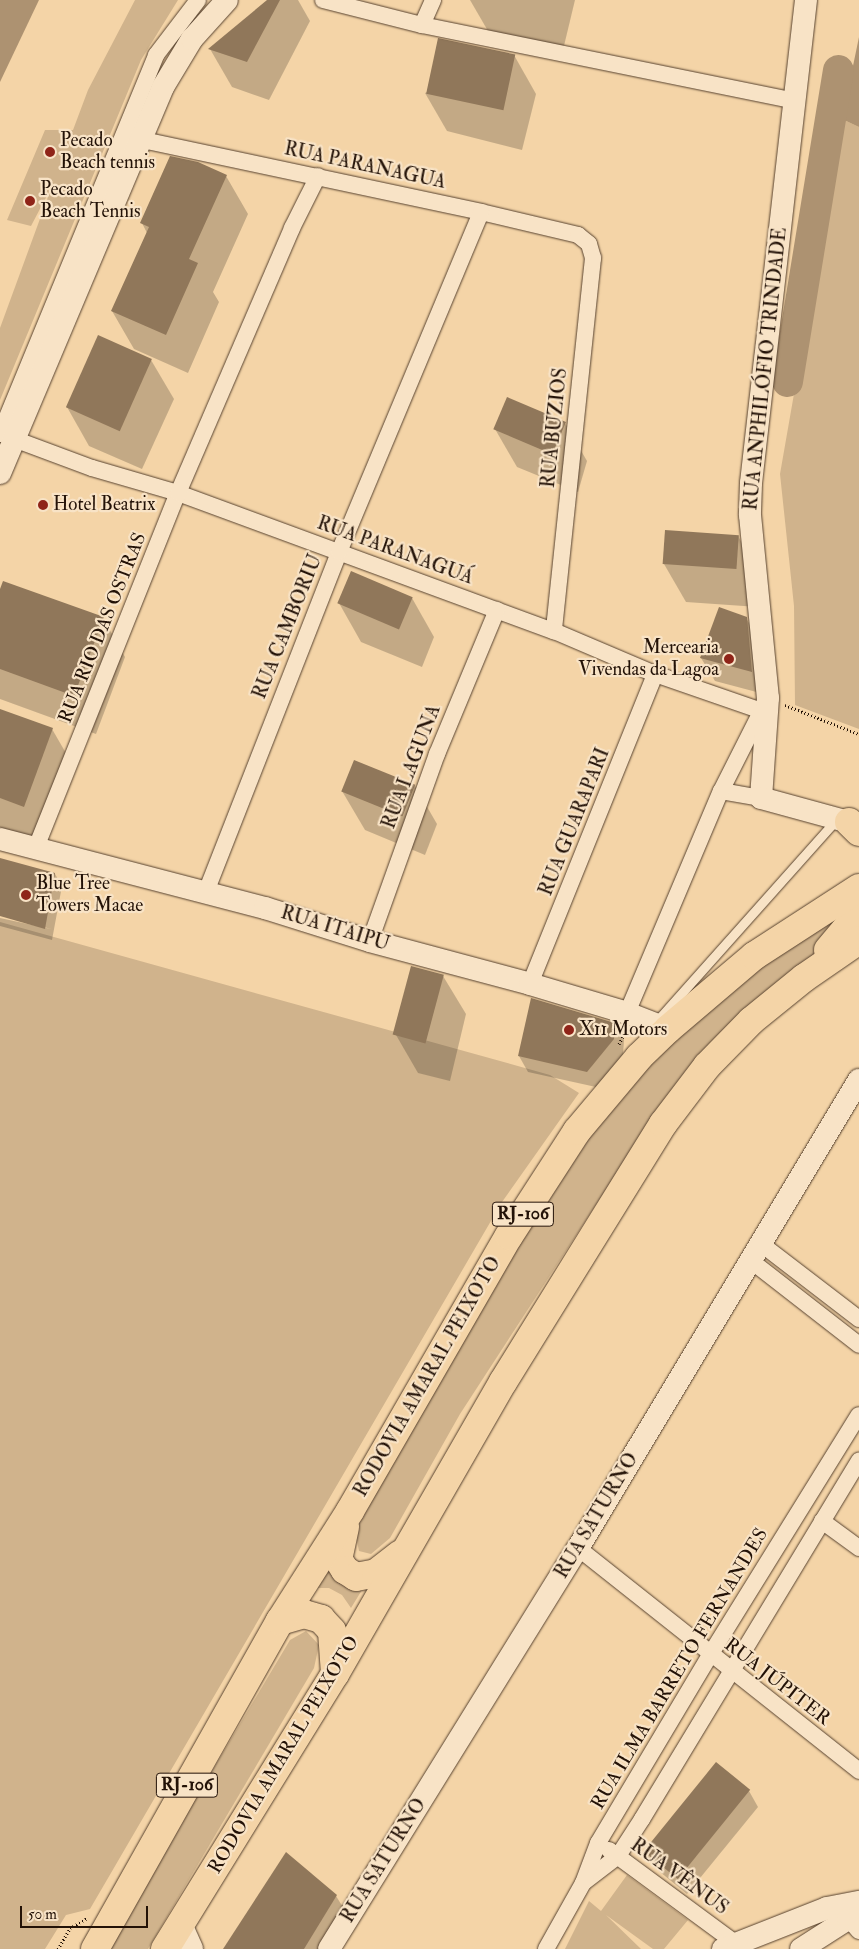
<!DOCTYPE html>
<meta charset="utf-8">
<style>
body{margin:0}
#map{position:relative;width:859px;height:1949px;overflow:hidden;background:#f4d4a7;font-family:"IM FELL Double Pica",serif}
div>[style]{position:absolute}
.green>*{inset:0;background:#d0b38c}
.water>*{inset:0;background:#ad9271}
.shadow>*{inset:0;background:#0003}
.river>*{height:31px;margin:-15.5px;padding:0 15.5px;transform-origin:15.5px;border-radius:15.5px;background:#ad9271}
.building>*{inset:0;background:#90775a;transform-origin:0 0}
.path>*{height:3px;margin-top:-1.5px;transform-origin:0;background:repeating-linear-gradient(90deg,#231207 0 1px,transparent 0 3.5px)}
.roads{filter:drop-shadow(0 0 1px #57422f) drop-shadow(0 0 1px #57422f)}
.lane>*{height:9px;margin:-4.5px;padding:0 4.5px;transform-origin:4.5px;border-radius:4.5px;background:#f8e3c6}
.street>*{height:16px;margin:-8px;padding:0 8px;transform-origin:8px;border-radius:8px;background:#f8e3c6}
.secondary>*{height:22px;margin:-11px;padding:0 11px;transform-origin:11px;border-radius:11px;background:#f8e3c6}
.highway>*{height:28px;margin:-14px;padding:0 14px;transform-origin:14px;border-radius:14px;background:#f4d4a7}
.dots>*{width:14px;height:14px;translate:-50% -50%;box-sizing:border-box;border:2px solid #f8e3c6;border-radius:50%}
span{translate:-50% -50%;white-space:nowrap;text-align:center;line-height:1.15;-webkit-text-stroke:4.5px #f8e3c6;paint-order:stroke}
.shield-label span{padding:1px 4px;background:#f8e3c6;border:1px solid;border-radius:4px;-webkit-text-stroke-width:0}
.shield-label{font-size:18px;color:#231207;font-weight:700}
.poi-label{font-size:19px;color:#231207}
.left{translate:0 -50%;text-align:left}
.right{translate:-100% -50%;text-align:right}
.street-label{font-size:19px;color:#231207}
.scale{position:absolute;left:20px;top:1906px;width:128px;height:22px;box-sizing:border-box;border:2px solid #231207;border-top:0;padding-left:6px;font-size:15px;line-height:18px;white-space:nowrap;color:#231207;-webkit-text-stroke:4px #f8e3c6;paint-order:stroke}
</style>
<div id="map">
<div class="green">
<div style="clip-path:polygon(135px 0,178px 0,141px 60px,0 400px,0 328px,52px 186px,31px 226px,7px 220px,45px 130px,73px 130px,88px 90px)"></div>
<div style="clip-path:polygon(842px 119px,859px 127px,859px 729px,795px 705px,794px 606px,780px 474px)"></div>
<div style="clip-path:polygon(859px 894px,830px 941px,638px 1140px,460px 1414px,390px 1538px,371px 1554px,359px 1551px,355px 1531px,539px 1201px,631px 1075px,749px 971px)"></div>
<div style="clip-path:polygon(0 922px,550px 1075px,579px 1093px,502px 1202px,90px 1909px,66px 1915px,45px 1949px,0 1949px)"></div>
<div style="clip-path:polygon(331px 1562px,365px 1585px,351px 1608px,342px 1595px,329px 1588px,315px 1588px)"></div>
<div style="clip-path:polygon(306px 1631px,319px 1645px,314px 1668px,148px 1949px,106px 1949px,290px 1640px)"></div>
<div style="clip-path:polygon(627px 1875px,688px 1920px,664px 1949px,653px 1949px,606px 1915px,641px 1949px,565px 1949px,589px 1901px,601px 1911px)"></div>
</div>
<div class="water">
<div style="clip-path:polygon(0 0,39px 0,0 82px)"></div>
<div style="clip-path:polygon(859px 37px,859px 127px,842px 119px)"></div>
</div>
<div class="shadow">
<div style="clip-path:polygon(268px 0,298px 0,310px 21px,269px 100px,232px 87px,210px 49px)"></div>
<div style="clip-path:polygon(470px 0,575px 0,563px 50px,488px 31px)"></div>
<div style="clip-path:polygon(514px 55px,536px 94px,522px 150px,447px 131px,425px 93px)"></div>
<div style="clip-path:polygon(226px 176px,248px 214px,213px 292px,219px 302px,188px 373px,134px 349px,112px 311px,147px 233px,142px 223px)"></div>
<div style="clip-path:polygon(151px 360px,174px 399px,142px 469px,89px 446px,67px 407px)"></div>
<div style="clip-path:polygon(565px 423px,587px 461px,578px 492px,517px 467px,495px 429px)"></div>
<div style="clip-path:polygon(738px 536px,760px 575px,758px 607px,686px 602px,664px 564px)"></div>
<div style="clip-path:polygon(0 592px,103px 618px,125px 657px,96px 734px,0 699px)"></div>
<div style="clip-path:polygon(412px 598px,434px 637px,422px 667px,361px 642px,339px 603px)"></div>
<div style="clip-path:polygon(746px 618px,760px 642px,764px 694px,715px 681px,701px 658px)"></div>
<div style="clip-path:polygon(0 710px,52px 729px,74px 767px,46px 845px,0 828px)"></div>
<div style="clip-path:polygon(415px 786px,437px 824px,425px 855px,365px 830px,342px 791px)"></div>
<div style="clip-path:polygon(0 859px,55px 874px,62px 886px,52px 940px,0 926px,0 918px,51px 929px,0 915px)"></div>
<div style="clip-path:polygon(443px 976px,466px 1014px,450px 1081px,418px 1073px,396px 1035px)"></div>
<div style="clip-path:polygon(615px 1024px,624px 1040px,623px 1055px,596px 1087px,528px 1072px,519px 1056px)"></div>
<div style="clip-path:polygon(749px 1791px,758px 1807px,687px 1894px,654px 1867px,644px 1851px)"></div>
<div style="clip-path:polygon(286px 1854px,336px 1896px,346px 1912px,322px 1949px,225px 1949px)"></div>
</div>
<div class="river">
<div style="left:787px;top:381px;width:315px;rotate:-80.7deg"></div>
</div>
<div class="building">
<div style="clip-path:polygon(267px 0,280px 0,247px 62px,208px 49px)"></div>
<div style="left:438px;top:38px;width:79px;height:57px;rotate:12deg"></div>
<div style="clip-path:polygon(170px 156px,198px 162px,227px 175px,189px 259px,198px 263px,166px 335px,111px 311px,149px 227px,140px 223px)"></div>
<div style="left:98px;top:335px;width:59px;height:79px;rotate:24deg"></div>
<div style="left:507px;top:397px;width:64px;height:35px;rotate:23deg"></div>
<div style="left:665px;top:530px;width:74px;height:34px;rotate:4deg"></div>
<div style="left:351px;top:571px;width:67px;height:35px;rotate:23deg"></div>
<div style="clip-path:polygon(3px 581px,104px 617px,74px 696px,0 669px,0 589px)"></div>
<div style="clip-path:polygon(719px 607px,747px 617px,752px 672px,700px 658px)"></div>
<div style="clip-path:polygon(0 709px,53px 728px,24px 807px,0 798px)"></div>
<div style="left:354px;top:760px;width:66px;height:34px;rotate:22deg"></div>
<div style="clip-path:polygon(0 858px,55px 873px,45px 929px,0 916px)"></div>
<div style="left:411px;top:966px;width:34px;height:71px;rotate:15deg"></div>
<div style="clip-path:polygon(531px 998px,615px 1023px,614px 1039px,587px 1072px,518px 1056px)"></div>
<div style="left:716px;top:1762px;width:44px;height:115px;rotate:39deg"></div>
<div style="clip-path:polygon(286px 1852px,337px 1895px,304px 1949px,223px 1949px)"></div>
</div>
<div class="path">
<div style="left:785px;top:705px;width:79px;rotate:21.4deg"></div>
<div style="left:619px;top:1044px;width:13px;rotate:-63deg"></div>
<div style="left:58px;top:1949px;width:24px;rotate:-60deg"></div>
<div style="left:70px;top:1928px;width:20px;rotate:-30deg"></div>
</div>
<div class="roads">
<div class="lane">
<div style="left:655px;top:1023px;width:272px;rotate:-48.3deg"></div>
</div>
<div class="street">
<div style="left:323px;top:0;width:102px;rotate:14.2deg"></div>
<div style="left:422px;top:25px;width:380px;rotate:11.5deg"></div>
<div style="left:422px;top:25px;width:27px;rotate:-66deg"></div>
<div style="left:143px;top:140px;width:346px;rotate:12deg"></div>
<div style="left:481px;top:212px;width:100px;rotate:13.3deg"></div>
<div style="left:578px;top:235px;width:14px;rotate:39deg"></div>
<div style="left:589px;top:244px;width:15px;rotate:74deg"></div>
<div style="left:593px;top:258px;width:375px;rotate:96deg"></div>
<div style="left:0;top:434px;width:410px;rotate:-67.6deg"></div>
<div style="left:156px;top:55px;width:69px;rotate:-52.6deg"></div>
<div style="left:14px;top:439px;width:83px;rotate:20.4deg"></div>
<div style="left:92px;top:468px;width:90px;rotate:16.2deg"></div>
<div style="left:178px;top:493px;width:401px;rotate:20.2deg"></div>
<div style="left:554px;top:631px;width:110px;rotate:23.1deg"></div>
<div style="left:655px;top:674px;width:110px;rotate:19.1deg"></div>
<div style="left:721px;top:791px;width:41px;rotate:9.9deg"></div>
<div style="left:35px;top:850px;width:385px;rotate:-68.2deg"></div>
<div style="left:178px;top:493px;width:288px;rotate:-66.7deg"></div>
<div style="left:292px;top:228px;width:58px;rotate:-63.4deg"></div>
<div style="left:206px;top:892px;width:365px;rotate:-68.6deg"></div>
<div style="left:339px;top:552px;width:368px;rotate:-67.3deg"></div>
<div style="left:370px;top:941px;width:199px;rotate:-70.3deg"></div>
<div style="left:437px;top:754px;width:156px;rotate:-67.4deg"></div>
<div style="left:530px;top:984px;width:334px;rotate:-68deg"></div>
<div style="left:627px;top:1013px;width:241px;rotate:-67.1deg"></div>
<div style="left:721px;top:791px;width:100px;rotate:-63.2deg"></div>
<div style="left:760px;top:1243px;width:125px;rotate:37.5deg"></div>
<div style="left:750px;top:1260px;width:138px;rotate:37.9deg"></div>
<div style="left:822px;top:1521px;width:46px;rotate:36.1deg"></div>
<div style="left:578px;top:1548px;width:359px;rotate:38.4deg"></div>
<div style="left:609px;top:1850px;width:157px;rotate:36.4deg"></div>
<div style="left:583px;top:1883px;width:44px;rotate:-37.6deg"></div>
<div style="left:618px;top:1856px;width:44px;rotate:-57deg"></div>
<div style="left:642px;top:1819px;width:419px;rotate:-58.8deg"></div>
<div style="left:842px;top:1911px;width:26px;rotate:50deg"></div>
<div style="left:546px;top:1949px;width:76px;rotate:-60.7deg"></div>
<div style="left:583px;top:1883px;width:43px;rotate:-69.4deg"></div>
<div style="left:598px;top:1843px;width:219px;rotate:-59.2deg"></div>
<div style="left:710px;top:1655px;width:282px;rotate:-58.2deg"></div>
</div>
<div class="secondary">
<div style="left:806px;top:0;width:486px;rotate:96.5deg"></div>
<div style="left:751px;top:483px;width:32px;rotate:92deg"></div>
<div style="left:750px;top:515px;width:184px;rotate:84.4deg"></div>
<div style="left:768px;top:698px;width:100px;rotate:94deg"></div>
<div style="left:761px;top:798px;width:91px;rotate:15.3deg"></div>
<div style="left:0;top:473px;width:419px;rotate:-67.1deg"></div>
<div style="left:163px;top:87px;width:56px;rotate:-58.9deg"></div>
<div style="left:192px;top:39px;width:52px;rotate:-48.1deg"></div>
<div style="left:0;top:839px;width:274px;rotate:14.6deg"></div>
<div style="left:265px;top:908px;width:110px;rotate:17.4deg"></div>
<div style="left:370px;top:941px;width:166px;rotate:15deg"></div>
<div style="left:530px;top:984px;width:101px;rotate:16.6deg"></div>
<div style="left:627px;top:1013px;width:44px;rotate:21.3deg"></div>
<div style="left:181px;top:1924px;width:27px;rotate:66deg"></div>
<div style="left:329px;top:1949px;width:472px;rotate:-58.2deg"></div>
<div style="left:578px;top:1548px;width:546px;rotate:-59.02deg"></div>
<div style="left:723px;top:1949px;width:112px;rotate:-21.5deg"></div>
<div style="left:827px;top:1908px;width:33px;rotate:-11deg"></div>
<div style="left:801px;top:1949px;width:56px;rotate:-32.6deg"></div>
<div style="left:848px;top:1919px;width:16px;rotate:-45deg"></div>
</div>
<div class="highway">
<div style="left:849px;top:822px;width:14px;rotate:45deg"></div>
<div style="left:828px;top:950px;width:48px;rotate:-50deg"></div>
<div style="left:345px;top:1527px;width:33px;rotate:102deg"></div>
<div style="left:338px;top:1559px;width:13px;rotate:58deg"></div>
<div style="left:345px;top:1570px;width:13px;rotate:32deg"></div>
<div style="left:356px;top:1577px;width:20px;rotate:-11deg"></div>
<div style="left:376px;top:1573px;width:31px;rotate:-38deg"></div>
<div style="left:280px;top:1621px;width:25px;rotate:-16deg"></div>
<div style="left:304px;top:1614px;width:18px;rotate:16deg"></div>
<div style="left:321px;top:1619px;width:16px;rotate:47deg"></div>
<div style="left:332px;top:1631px;width:43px;rotate:86deg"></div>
<div style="left:95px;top:1949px;width:377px;rotate:-60.6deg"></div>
<div style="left:280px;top:1621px;width:130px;rotate:-57.5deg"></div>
<div style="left:350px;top:1511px;width:318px;rotate:-60deg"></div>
<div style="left:509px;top:1236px;width:125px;rotate:-57.1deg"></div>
<div style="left:577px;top:1131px;width:97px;rotate:-50deg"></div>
<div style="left:639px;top:1057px;width:40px;rotate:-44deg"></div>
<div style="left:668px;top:1029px;width:113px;rotate:-40.3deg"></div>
<div style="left:754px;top:956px;width:125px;rotate:-32.9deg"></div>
<div style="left:165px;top:1949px;width:323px;rotate:-58.3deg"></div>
<div style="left:335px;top:1674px;width:337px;rotate:-60.1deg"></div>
<div style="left:503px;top:1382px;width:304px;rotate:-58.2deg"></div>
<div style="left:663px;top:1124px;width:73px;rotate:-52.8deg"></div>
<div style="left:707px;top:1066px;width:63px;rotate:-45.6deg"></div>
<div style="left:751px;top:1021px;width:68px;rotate:-39.1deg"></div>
<div style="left:804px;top:978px;width:67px;rotate:-34.6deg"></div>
</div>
</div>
<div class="dots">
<div style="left:50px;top:152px;background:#8f2418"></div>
<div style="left:30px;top:201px;background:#8f2418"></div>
<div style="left:43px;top:505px;background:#8f2418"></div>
<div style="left:729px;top:659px;background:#8f2418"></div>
<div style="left:26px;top:895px;background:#8f2418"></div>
<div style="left:569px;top:1030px;background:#8f2418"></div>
</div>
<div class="shield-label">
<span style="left:523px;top:1214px">RJ-106</span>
<span style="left:187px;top:1785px">RJ-106</span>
</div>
<div class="poi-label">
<span class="left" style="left:60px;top:152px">Pecado<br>Beach tennis</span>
<span class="left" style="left:40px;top:201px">Pecado<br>Beach Tennis</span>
<span class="left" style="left:53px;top:505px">Hotel Beatrix</span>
<span class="right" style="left:719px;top:659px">Mercearia<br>Vivendas da Lagoa</span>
<span class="left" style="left:36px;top:895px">Blue Tree<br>Towers Macae</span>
<span class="left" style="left:579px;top:1030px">X11 Motors</span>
</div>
<div class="street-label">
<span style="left:365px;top:166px;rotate:12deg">RUA PARANAGUA</span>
<span style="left:766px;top:369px;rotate:-84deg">RUA ANPHILÓFIO TRINDADE</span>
<span style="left:555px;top:428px;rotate:-84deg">RUA BUZIOS</span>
<span style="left:395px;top:551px;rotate:20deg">RUA PARANAGUÁ</span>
<span style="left:288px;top:627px;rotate:-68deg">RUA CAMBORIU</span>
<span style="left:103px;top:628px;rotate:-68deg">RUA RIO DAS OSTRAS</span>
<span style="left:412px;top:767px;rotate:-69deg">RUA LAGUNA</span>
<span style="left:575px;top:822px;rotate:-68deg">RUA GUARAPARI</span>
<span style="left:335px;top:929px;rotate:17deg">RUA ITAIPU</span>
<span style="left:428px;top:1377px;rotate:-60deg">RODOVIA AMARAL PEIXOTO</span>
<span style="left:597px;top:1516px;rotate:-59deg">RUA SATURNO</span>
<span style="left:680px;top:1669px;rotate:-59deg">RUA ILMA BARRETO FERNANDES</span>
<span style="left:777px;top:1682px;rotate:38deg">RUA JÚPITER</span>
<span style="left:284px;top:1755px;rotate:-59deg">RODOVIA AMARAL PEIXOTO</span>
<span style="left:384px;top:1861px;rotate:-58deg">RUA SATURNO</span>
<span style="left:679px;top:1877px;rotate:36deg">RUA VÊNUS</span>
</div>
<div class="scale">50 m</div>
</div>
